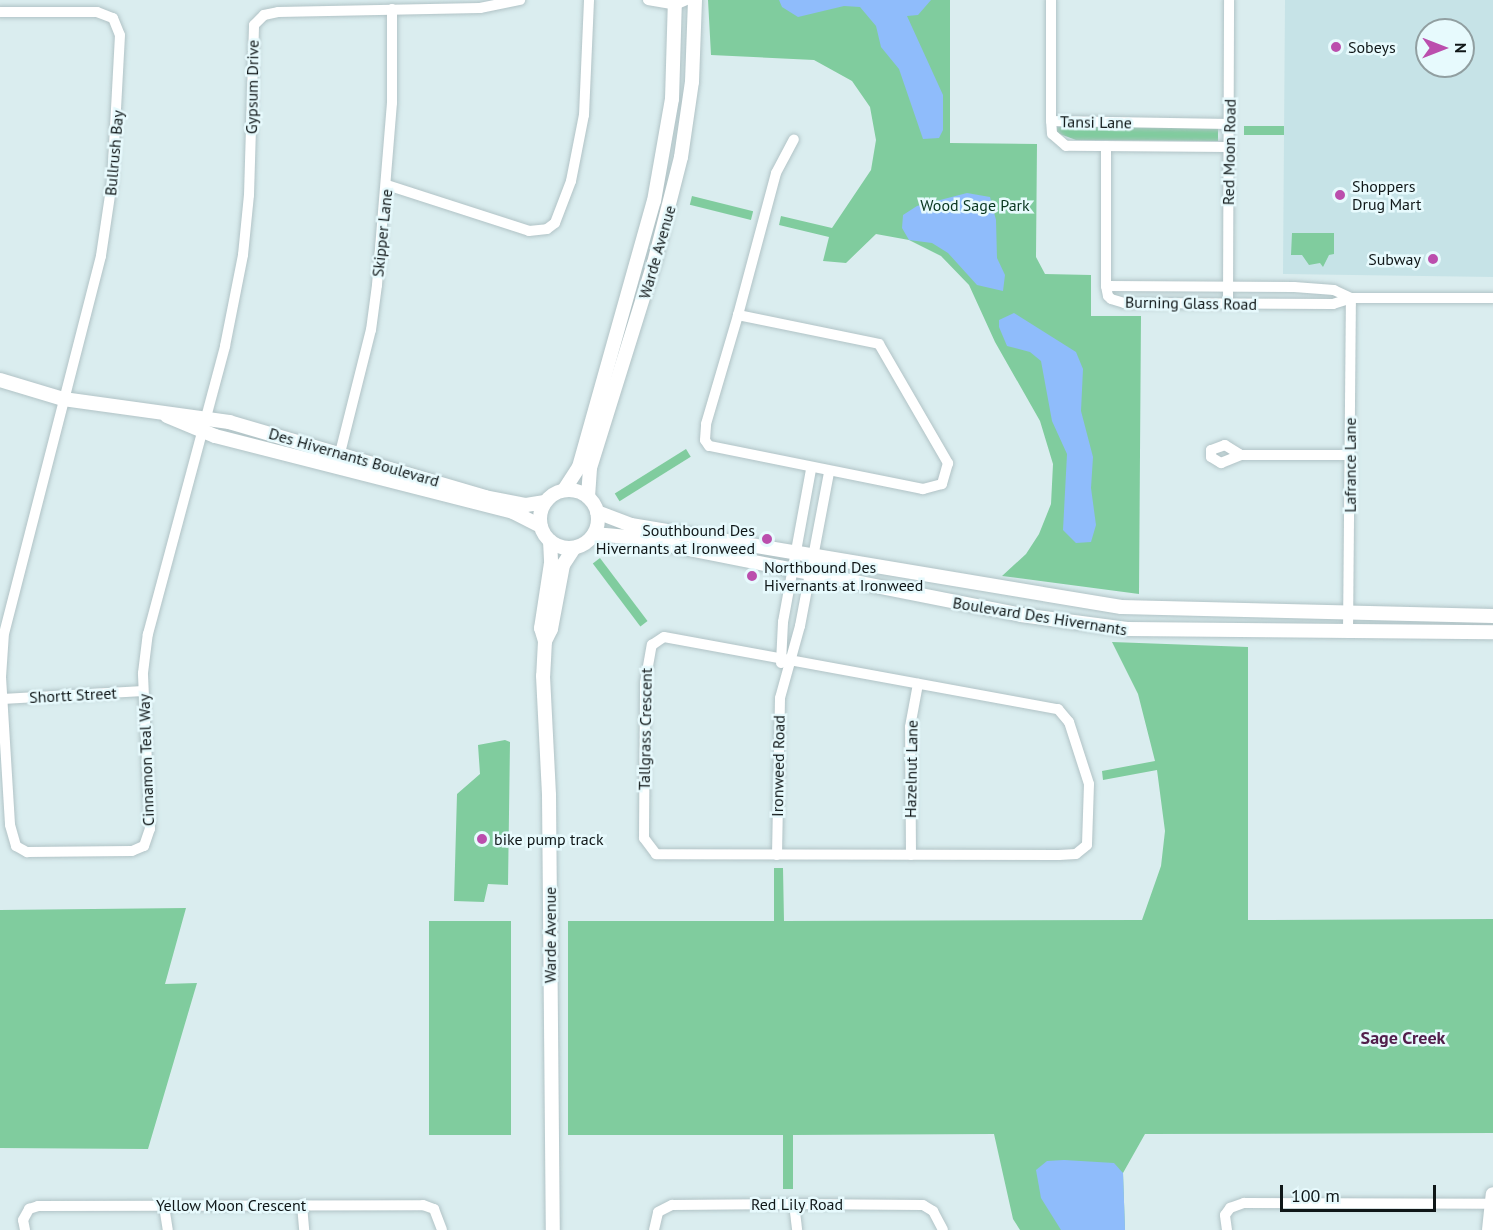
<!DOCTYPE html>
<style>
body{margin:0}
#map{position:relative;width:1493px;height:1230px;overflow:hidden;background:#daedef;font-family:"PT Sans",sans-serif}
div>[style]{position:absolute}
.built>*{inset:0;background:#c6e3e7}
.green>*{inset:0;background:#80cc9e;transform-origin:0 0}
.water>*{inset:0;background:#8fbcfb}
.roads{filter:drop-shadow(0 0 2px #b1c3c6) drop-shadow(0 0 2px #b1c3c6)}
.street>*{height:10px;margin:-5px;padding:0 5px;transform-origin:5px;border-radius:5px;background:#fff}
.secondary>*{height:14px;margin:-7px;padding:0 7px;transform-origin:7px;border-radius:7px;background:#fff}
.secondary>.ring{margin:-7px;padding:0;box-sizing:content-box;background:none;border:14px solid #fff;border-radius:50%}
.dots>*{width:16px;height:16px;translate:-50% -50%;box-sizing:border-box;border:3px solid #e7fafd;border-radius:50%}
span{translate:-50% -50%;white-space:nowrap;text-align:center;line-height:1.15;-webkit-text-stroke:5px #e7fafd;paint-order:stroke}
.poi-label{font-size:16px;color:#101718}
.left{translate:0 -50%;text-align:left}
.right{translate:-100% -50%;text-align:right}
.street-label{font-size:16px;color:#101718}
.park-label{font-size:16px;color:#08351e}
.neighbourhood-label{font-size:18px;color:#521e4b;font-weight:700}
.north{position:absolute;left:1415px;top:18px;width:60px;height:60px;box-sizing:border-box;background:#e7fafd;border:2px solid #919fa1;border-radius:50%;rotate:90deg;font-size:16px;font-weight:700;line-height:24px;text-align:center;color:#101718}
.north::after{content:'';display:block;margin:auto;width:21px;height:27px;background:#bb4ead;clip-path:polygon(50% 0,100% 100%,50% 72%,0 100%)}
.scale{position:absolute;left:1280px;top:1185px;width:156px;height:27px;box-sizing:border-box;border:3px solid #101718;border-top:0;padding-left:8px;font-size:18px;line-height:21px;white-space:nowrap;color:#101718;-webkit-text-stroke:4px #e7fafd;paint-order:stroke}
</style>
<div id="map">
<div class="built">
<div style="clip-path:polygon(evenodd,1285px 0,1493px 0,1493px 277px,1283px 274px,1285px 0,1427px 30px,1463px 30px,1463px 66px,1427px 66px,1427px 30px)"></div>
</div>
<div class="green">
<div style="clip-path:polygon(708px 0,950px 0,950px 143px,1037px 144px,1036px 257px,1045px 274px,1091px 275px,1091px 316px,1141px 316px,1139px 594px,1002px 576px,1026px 554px,1039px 534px,1051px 504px,1053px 464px,1040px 421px,995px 342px,969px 285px,941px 256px,909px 240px,876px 234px,846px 263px,823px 261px,829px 237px,779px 225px,781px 216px,832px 228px,871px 170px,876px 140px,870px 107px,852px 81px,814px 60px,711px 55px)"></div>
<div style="left:1244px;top:126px;width:40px;height:9px"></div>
<div style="clip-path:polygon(1057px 127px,1218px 127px,1218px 141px,1076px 140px,1057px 133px)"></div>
<div style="left:692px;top:196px;width:63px;height:9px;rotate:14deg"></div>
<div style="clip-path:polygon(1292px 233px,1334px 233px,1334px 254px,1329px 255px,1323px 267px,1320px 263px,1309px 265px,1302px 255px,1291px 255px)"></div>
<div style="left:686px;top:449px;width:9px;height:84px;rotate:58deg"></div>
<div style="left:600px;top:558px;width:79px;height:9px;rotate:53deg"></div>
<div style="clip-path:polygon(1112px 642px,1248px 647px,1248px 920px,1493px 919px,1493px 1133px,1145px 1134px,1123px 1173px,1125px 1230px,1020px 1230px,1013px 1219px,994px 1134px,793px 1135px,793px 1189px,783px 1189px,783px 1135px,568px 1135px,568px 921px,774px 921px,774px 868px,783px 868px,784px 921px,1142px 920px,1161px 866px,1165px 831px,1157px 770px,1103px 780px,1102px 771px,1155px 761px,1138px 694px)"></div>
<div style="clip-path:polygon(505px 740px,510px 742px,508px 885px,488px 884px,484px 902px,454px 901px,457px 794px,480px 774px,478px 745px)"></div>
<div style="clip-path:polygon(186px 908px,165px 984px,197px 983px,148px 1149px,0 1148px,0 910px)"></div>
<div style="left:511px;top:921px;width:214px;height:82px;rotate:90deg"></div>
</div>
<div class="water">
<div style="clip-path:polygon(779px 0,931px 0,918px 15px,907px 16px,943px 95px,943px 130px,939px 138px,923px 139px,899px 69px,881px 47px,876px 26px,860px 7px,844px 6px,798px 17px,782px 7px)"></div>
<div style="clip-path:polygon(967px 193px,990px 197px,996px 220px,997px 258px,1005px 275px,1003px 291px,977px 285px,948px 253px,932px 243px,909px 240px,902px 228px,903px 215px,917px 206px)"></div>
<div style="clip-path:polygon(1014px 313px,1076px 352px,1083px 369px,1081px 411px,1093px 457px,1091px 488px,1096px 525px,1091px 542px,1076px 543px,1063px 530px,1067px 454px,1052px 421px,1041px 361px,1030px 352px,1007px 346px,999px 327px,999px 320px)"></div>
<div style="clip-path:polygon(1064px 1160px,1114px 1163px,1123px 1173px,1125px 1230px,1061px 1230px,1041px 1198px,1036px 1170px,1047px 1161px)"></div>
</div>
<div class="roads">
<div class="street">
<div style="left:648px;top:0;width:27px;rotate:10deg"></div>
<div style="left:675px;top:5px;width:12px;rotate:-24deg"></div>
<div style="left:1051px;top:0;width:121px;rotate:90deg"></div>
<div style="left:0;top:12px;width:97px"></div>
<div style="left:97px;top:12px;width:17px;rotate:21deg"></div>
<div style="left:113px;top:18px;width:18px;rotate:68deg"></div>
<div style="left:120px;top:35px;width:147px;rotate:93.1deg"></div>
<div style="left:112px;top:182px;width:75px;rotate:98.5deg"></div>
<div style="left:101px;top:256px;width:389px;rotate:104.4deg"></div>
<div style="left:4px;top:633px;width:44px;rotate:93.9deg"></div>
<div style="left:1px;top:677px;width:148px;rotate:86.5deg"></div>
<div style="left:10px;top:825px;width:22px;rotate:74deg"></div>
<div style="left:16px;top:846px;width:13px;rotate:29deg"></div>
<div style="left:27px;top:852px;width:105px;rotate:-0.5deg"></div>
<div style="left:132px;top:851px;width:13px;rotate:-23deg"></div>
<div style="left:144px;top:846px;width:18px;rotate:-71deg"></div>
<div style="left:150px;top:829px;width:156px;rotate:-92.6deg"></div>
<div style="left:143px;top:673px;width:39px;rotate:-83deg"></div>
<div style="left:148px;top:634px;width:298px;rotate:-75deg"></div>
<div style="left:225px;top:346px;width:93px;rotate:-78.8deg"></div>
<div style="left:243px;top:255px;width:60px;rotate:-84.3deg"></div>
<div style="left:249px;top:195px;width:170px;rotate:-88.3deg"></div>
<div style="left:254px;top:25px;width:14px;rotate:-45deg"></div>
<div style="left:264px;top:15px;width:14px;rotate:-12deg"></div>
<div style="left:278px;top:12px;width:202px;rotate:-1.1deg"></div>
<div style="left:480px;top:8px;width:41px;rotate:-11.3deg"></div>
<div style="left:1106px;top:146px;width:140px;rotate:90deg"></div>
<div style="left:1106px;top:286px;width:10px;rotate:79deg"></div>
<div style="left:1108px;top:296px;width:4px;rotate:45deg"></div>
<div style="left:1111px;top:299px;width:14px;rotate:17deg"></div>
<div style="left:1124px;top:303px;width:209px;rotate:0.3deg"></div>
<div style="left:1333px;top:304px;width:19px;rotate:-18deg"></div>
<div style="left:1351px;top:298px;width:19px;rotate:-155deg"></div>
<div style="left:1334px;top:290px;width:40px;rotate:-175.7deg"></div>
<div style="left:1294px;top:287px;width:188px;rotate:-179.7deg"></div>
<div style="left:1229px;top:147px;width:163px;rotate:-179.6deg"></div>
<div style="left:1066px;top:146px;width:18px;rotate:-139deg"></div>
<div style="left:1052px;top:134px;width:13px;rotate:-94deg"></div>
<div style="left:1051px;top:121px;width:179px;rotate:1deg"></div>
<div style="left:387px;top:185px;width:149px;rotate:17.9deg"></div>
<div style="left:529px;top:231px;width:18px;rotate:-6deg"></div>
<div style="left:547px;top:229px;width:10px;rotate:-37deg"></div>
<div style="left:555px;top:223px;width:45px;rotate:-69.1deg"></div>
<div style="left:571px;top:181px;width:67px;rotate:-78.9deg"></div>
<div style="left:584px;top:115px;width:115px;rotate:-87.5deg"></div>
<div style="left:1228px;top:303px;width:303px;rotate:-89.8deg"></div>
<div style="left:738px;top:315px;width:144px;rotate:11.6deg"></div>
<div style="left:879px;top:344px;width:138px;rotate:59.9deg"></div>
<div style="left:948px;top:463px;width:22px;rotate:106deg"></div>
<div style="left:942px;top:484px;width:20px;rotate:165deg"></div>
<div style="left:923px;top:489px;width:218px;rotate:-168.6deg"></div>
<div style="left:709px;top:446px;width:7px;rotate:-124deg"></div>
<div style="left:705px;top:440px;width:16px;rotate:-86deg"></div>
<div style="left:706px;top:424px;width:114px;rotate:-73.6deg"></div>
<div style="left:738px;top:315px;width:147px;rotate:-75deg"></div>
<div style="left:776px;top:173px;width:38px;rotate:-62deg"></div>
<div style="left:340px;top:453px;width:127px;rotate:-75.9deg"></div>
<div style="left:371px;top:330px;width:45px;rotate:-82.4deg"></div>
<div style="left:377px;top:285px;width:183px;rotate:-85.3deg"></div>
<div style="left:392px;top:103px;width:94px;rotate:-90deg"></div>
<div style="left:1241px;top:455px;width:19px;rotate:-148deg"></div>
<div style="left:1225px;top:445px;width:15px;rotate:160deg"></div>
<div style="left:1211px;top:450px;width:7px;rotate:90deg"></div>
<div style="left:1211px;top:457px;width:12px;rotate:31deg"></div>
<div style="left:1221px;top:463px;width:22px;rotate:-22deg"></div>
<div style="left:1241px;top:455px;width:108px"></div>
<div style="left:1348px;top:633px;width:335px;rotate:-89.5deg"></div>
<div style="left:1351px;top:298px;width:142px"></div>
<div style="left:664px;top:637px;width:401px;rotate:10.4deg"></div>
<div style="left:1058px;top:709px;width:17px;rotate:50deg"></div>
<div style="left:1069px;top:722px;width:65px;rotate:72.1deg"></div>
<div style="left:1089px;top:784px;width:61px;rotate:91.9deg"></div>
<div style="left:1087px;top:845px;width:14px;rotate:141deg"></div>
<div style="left:1076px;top:854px;width:17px;rotate:177deg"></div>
<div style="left:1059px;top:855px;width:403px;rotate:-179.9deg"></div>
<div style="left:656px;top:854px;width:20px;rotate:-127deg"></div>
<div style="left:644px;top:838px;width:155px;rotate:-89.6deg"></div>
<div style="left:645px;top:683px;width:39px;rotate:-80deg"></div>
<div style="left:652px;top:645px;width:14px;rotate:-34deg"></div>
<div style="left:781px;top:663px;width:41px;rotate:-87.2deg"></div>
<div style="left:783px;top:622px;width:156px;rotate:-79.6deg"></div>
<div style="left:3px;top:699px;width:140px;rotate:-3.3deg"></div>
<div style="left:777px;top:855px;width:157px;rotate:-88.9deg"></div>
<div style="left:780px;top:698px;width:75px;rotate:-74.5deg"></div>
<div style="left:800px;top:626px;width:157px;rotate:-79.3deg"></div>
<div style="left:911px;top:855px;width:128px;rotate:-90.4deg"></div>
<div style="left:910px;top:727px;width:44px;rotate:-79.5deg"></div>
<div style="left:794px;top:1204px;width:26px;rotate:83deg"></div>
<div style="left:302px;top:1205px;width:25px;rotate:85deg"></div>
<div style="left:164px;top:1206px;width:24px;rotate:81deg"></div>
<div style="left:25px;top:1230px;width:10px;rotate:-101deg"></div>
<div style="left:23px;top:1220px;width:13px;rotate:-61deg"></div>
<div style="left:29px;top:1209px;width:9px;rotate:-18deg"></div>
<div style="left:38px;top:1206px;width:385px;rotate:-0.1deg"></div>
<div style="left:423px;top:1205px;width:12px;rotate:20deg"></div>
<div style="left:434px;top:1209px;width:22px;rotate:69deg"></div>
<div style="left:654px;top:1230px;width:18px;rotate:-77deg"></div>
<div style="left:658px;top:1212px;width:16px;rotate:-27deg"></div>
<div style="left:672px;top:1205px;width:115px;rotate:-0.5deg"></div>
<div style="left:787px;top:1204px;width:136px;rotate:0.4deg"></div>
<div style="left:923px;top:1205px;width:12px;rotate:31deg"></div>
<div style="left:933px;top:1211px;width:21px;rotate:62deg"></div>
<div style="left:1227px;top:1230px;width:15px;rotate:-98deg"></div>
<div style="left:1225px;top:1215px;width:9px;rotate:-54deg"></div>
<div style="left:1230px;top:1208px;width:15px;rotate:-20deg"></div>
<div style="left:1244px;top:1203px;width:249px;rotate:0.2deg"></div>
</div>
<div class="secondary">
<div style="left:0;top:380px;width:66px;rotate:16.8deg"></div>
<div style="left:63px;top:399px;width:168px;rotate:7.9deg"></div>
<div style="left:229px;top:422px;width:267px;rotate:16.3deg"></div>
<div style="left:485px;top:497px;width:42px;rotate:11deg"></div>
<div style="left:526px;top:505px;width:19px;rotate:-9deg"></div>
<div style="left:167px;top:416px;width:52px;rotate:22.6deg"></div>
<div style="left:215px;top:436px;width:308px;rotate:14.3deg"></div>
<div style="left:513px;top:512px;width:31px;rotate:27deg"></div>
<div class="ring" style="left:540px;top:490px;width:44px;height:44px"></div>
<div style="left:564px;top:490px;width:27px;rotate:-57deg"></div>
<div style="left:579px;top:467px;width:276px;rotate:-74.3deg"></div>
<div style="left:654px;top:201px;width:104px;rotate:-80deg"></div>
<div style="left:672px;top:99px;width:99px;rotate:-88.3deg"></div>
<div style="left:588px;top:497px;width:29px;rotate:-86deg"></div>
<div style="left:590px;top:468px;width:215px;rotate:-72.7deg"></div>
<div style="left:654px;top:263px;width:109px;rotate:-75.7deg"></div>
<div style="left:681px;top:157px;width:76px;rotate:-81.7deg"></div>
<div style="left:692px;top:82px;width:82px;rotate:-87.9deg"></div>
<div style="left:597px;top:512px;width:36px;rotate:21deg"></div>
<div style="left:631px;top:525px;width:497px;rotate:9.5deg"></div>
<div style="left:1121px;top:607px;width:372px;rotate:1.4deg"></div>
<div style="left:594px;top:534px;width:34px;rotate:5deg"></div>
<div style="left:628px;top:537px;width:401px;rotate:11.2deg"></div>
<div style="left:1021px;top:615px;width:107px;rotate:7.5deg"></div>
<div style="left:1127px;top:629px;width:366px;rotate:0.5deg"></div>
<div style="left:550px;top:541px;width:22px;rotate:87deg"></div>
<div style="left:551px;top:563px;width:66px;rotate:98.7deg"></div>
<div style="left:541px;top:628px;width:14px;rotate:73deg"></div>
<div style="left:545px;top:641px;width:35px;rotate:93deg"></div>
<div style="left:543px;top:676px;width:119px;rotate:87.1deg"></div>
<div style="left:549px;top:795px;width:435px;rotate:89.5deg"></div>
<div style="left:545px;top:641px;width:13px;rotate:-63deg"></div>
<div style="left:551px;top:629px;width:65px;rotate:-79.4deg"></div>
<div style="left:563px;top:565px;width:20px;rotate:-57deg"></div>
<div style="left:1489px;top:1230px;width:36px;rotate:-84deg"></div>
</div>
</div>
<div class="dots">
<div style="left:1336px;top:47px;background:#bb4ead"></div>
<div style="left:1340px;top:195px;background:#bb4ead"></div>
<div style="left:1433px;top:259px;background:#bb4ead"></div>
<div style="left:767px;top:539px;background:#bb4ead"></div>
<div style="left:752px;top:576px;background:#bb4ead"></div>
<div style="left:482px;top:839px;background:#bb4ead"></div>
</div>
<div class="poi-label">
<span class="left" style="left:1348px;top:47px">Sobeys</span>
<span class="left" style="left:1352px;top:195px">Shoppers<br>Drug Mart</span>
<span class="right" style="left:1421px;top:259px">Subway</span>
<span class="right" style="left:755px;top:539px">Southbound Des<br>Hivernants at Ironweed</span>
<span class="left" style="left:764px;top:576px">Northbound Des<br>Hivernants at Ironweed</span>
<span class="left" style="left:494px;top:839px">bike pump track</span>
</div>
<div class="street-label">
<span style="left:252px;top:87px;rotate:-89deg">Gypsum Drive</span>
<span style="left:1096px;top:122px;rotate:1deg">Tansi Lane</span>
<span style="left:1229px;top:152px;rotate:-89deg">Red Moon Road</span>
<span style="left:114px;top:153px;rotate:-85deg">Bullrush Bay</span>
<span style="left:382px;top:233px;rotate:-84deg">Skipper Lane</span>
<span style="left:657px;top:252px;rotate:-74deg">Warde Avenue</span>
<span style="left:1191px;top:303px;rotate:1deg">Burning Glass Road</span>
<span style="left:354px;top:457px;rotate:16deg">Des Hivernants Boulevard</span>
<span style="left:1350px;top:465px;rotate:-90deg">Lafrance Lane</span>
<span style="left:1040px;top:616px;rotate:9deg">Boulevard Des Hivernants</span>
<span style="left:73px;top:695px;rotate:-3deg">Shortt Street</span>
<span style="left:645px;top:729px;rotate:-89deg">Tallgrass Crescent</span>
<span style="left:146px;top:760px;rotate:-92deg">Cinnamon Teal Way</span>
<span style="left:778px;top:766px;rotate:-89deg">Ironweed Road</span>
<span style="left:911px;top:769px;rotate:-89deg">Hazelnut Lane</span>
<span style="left:550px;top:935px;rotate:-90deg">Warde Avenue</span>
<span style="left:797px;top:1204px">Red Lily Road</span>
<span style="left:231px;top:1205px">Yellow Moon Crescent</span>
</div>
<div class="park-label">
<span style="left:975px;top:205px">Wood Sage Park</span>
</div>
<div class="neighbourhood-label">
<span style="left:1403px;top:1038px">Sage Creek</span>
</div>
<div class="north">N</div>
<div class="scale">100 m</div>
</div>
